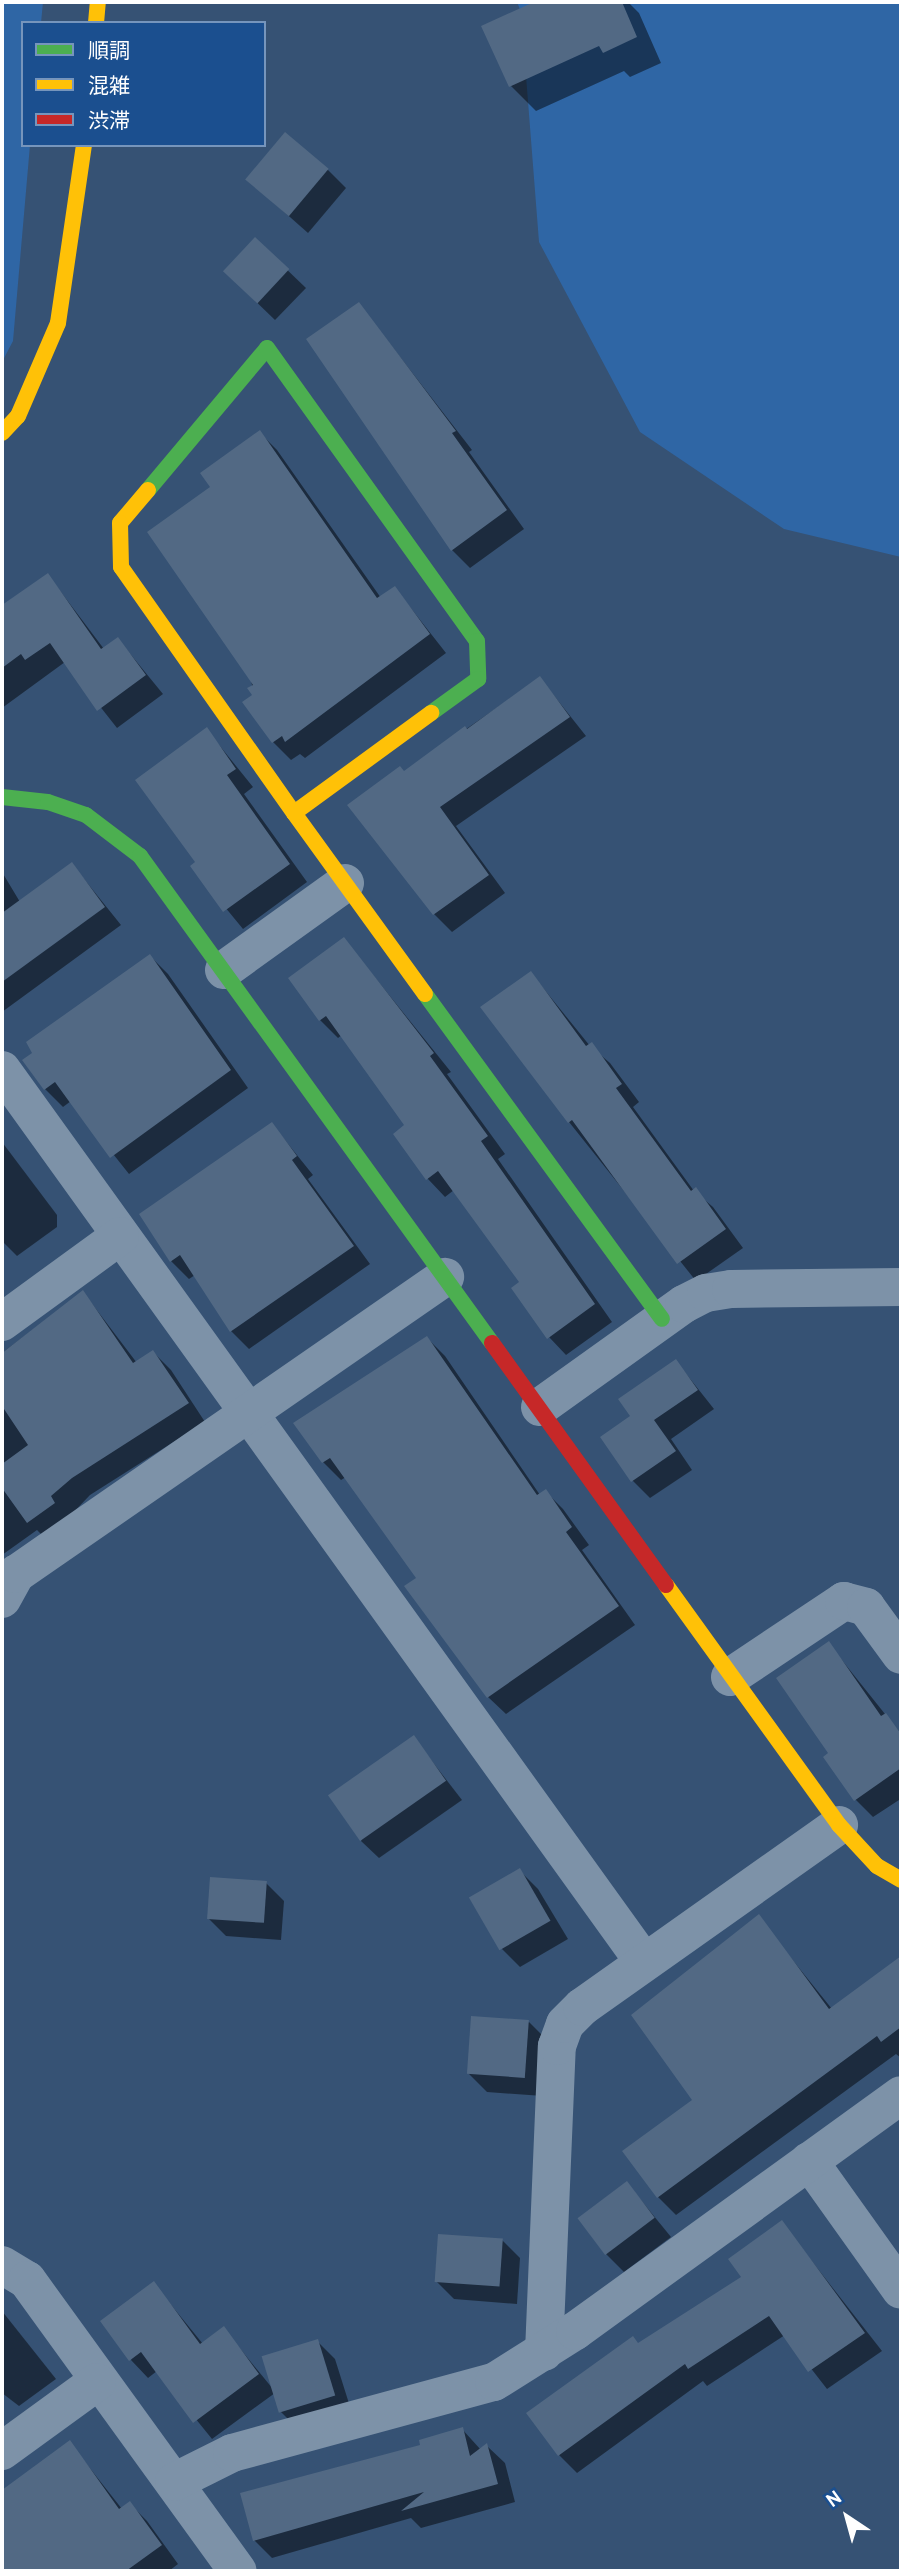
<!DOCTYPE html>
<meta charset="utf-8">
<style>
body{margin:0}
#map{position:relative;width:903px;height:2573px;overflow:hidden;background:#365274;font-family:Overpass,"Noto Sans JP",sans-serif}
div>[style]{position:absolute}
.green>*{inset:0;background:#2f66a5}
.shadow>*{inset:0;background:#0007}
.building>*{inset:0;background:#526984;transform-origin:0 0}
.street>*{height:38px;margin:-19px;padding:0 19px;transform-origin:19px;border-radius:19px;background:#7d92a8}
.fast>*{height:16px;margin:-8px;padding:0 8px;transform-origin:8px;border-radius:8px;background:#4caf50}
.slow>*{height:16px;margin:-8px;padding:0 8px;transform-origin:8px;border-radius:8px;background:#ffc107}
.jam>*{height:16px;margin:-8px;padding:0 8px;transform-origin:8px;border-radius:8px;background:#c62828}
span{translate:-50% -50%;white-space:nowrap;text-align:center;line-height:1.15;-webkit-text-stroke:5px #1b4f8f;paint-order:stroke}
.frame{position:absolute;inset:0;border:4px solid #fff;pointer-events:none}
.legend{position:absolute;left:21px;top:21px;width:245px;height:126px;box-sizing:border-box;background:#1b4f8f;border:2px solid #7695bc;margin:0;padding:9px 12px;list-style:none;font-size:21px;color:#fff}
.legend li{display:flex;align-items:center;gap:14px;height:35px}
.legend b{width:35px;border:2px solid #7695bc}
.north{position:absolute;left:812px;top:2482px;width:70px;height:70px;-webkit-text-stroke:5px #1b4f8f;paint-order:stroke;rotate:324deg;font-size:19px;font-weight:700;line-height:28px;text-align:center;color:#fff}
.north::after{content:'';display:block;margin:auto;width:24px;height:32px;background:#fff;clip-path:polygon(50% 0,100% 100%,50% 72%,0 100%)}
</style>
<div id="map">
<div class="green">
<div style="clip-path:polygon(2px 2px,43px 2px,41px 23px,23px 23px,23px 145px,30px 145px,13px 341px,2px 362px)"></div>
<div style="clip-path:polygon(517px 2px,901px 2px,901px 557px,784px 529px,640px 432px,539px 242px,521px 12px)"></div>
</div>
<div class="shadow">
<div style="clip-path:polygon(538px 2px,628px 2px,639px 13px,661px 63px,630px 77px,624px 71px,536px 111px,511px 86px,483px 27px)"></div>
<div style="clip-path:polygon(328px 170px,346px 188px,308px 233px,247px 179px)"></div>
<div style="clip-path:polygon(255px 239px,306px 288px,275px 320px,243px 289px)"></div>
<div style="clip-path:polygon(359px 304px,472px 450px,469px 452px,524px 529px,470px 568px,452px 550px)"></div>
<div style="clip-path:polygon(259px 432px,277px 450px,381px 598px,395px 588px,446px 653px,305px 758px,300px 754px,291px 760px,273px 742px,254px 695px,212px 487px)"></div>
<div style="clip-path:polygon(48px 575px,104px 649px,118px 639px,163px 694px,117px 728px,65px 662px,2px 708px,2px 607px)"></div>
<div style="clip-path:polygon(540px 678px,586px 736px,456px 826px,505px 893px,452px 932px,434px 914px,404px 772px)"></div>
<div style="clip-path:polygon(207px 730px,253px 787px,244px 794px,307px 882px,243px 929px,192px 867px,198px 863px)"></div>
<div style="clip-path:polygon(72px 864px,121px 925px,2px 1012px,2px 872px,20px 902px)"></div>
<div style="clip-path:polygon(344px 939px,451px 1072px,447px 1074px,505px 1154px,498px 1159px,612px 1322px,566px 1355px,549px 1337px,522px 1283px,454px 1190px,445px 1197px,428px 1179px,407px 1126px,342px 1035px,338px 1038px,320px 1020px)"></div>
<div style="clip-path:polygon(150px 956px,168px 974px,248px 1088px,129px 1174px,71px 1101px,63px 1107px,45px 1089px)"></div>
<div style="clip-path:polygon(531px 973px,590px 1046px,610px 1063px,639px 1102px,633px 1107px,694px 1191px,713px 1207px,743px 1248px,696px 1281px,569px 1122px)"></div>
<div style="clip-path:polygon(272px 1124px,313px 1175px,308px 1179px,370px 1264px,249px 1349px,231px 1331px,195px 1275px,189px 1279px,171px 1261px)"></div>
<div style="clip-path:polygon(2px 1142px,57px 1215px,57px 1227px,17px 1256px,2px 1241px)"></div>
<div style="clip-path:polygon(83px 1292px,137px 1363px,153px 1352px,171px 1370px,205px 1422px,90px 1495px,47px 1540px,37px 1530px,2px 1555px,2px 1353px)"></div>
<div style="clip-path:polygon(427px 1338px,445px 1356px,540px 1495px,546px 1492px,563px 1509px,589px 1545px,582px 1550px,635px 1625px,506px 1714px,488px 1697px,418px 1578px,346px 1477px,341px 1480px,323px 1462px)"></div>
<div style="clip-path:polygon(676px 1361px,714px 1409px,671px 1439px,692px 1470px,650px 1498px,632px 1480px,633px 1417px)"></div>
<div style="clip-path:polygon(829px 1644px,901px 1734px,901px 1803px,899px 1800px,873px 1817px,855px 1799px,831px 1754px)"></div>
<div style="clip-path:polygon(414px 1738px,462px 1800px,379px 1858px,361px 1841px)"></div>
<div style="clip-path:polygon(520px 1871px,538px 1889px,568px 1939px,520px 1967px,502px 1949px)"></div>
<div style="clip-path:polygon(266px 1883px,284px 1901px,281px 1940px,226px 1936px,208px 1918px)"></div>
<div style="clip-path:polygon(758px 1917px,832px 2009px,901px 1958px,901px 2058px,896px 2054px,676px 2215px,658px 2197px)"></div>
<div style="clip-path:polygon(529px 2022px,547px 2040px,543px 2096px,487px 2092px,469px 2074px)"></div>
<div style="clip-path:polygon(627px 2183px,671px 2237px,624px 2272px,606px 2254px)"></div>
<div style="clip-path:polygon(782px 2223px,882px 2351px,827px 2389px,785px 2335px,707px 2386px,703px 2381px,577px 2473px,559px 2455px,639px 2345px,744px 2277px)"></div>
<div style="clip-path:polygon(502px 2240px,520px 2258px,517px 2304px,454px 2299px,436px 2281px)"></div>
<div style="clip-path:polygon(154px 2284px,203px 2344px,224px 2329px,273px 2389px,317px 2341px,335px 2359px,352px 2413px,298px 2429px,280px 2411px,275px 2393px,212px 2439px,157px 2371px,148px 2378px,131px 2360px)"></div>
<div style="clip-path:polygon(2px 2311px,56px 2379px,19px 2406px,2px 2393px)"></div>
<div style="clip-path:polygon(462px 2429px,481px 2450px,487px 2446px,505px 2463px,515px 2502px,421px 2528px,411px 2518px,272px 2558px,254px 2540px)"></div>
<div style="clip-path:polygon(70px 2443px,122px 2509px,129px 2503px,147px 2521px,178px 2564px,169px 2571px,2px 2571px,2px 2492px)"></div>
</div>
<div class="building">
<div style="clip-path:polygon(534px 2px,622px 2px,637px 37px,603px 53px,599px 46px,509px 87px,481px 26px)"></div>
<div style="left:285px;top:132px;width:57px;height:62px;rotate:40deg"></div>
<div style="left:255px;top:237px;width:47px;height:47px;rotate:43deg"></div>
<div style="clip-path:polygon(359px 302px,456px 431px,452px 433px,507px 510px,451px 551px,306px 339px)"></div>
<div style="clip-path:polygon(260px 430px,377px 598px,395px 586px,430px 634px,285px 742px,282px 736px,272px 743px,242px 702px,252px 695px,247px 688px,253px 685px,147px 532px,210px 487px,200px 473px)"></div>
<div style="clip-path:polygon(48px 573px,101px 649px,118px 637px,146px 675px,97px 711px,50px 643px,25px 660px,21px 654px,2px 668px,2px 605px)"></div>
<div style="clip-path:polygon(540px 676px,570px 717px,440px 807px,489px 875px,433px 915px,347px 805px,400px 766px,404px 771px,465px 726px,467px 729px)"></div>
<div style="clip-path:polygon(207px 727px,236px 769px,227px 775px,290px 864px,223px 912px,190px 866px,195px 862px,135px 780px)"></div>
<div style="clip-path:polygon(72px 862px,105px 907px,2px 982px,2px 913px)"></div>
<div style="clip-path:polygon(344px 937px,434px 1053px,430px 1056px,488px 1136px,481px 1141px,595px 1304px,547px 1339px,511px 1288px,519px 1282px,438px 1171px,426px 1180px,393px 1134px,404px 1125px,326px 1016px,319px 1021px,288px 978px)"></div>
<div style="clip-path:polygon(150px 954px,231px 1070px,110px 1158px,55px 1082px,44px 1090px,22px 1060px,32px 1053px,26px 1042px)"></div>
<div style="clip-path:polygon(531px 971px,586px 1046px,592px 1042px,622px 1084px,616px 1088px,691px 1191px,696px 1187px,726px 1229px,677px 1264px,572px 1120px,568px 1123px,480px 1007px)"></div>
<div style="clip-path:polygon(272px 1122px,297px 1156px,292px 1160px,354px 1246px,230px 1332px,180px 1255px,170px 1262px,139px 1214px)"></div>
<div style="clip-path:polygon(83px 1290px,133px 1363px,153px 1350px,189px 1403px,72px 1478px,51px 1496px,55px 1503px,27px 1523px,2px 1488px,2px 1464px,28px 1445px,2px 1406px,2px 1353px)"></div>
<div style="clip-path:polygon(427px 1336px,537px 1495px,546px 1489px,572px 1527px,566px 1532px,619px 1606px,487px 1698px,404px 1586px,416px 1578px,330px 1458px,322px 1463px,293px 1423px)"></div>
<div style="clip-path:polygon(676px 1359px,698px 1390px,654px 1420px,676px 1451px,631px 1482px,600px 1437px,630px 1416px,618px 1399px)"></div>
<div style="clip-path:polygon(829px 1641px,881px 1716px,886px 1713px,901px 1734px,901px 1768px,854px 1801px,823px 1757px,828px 1753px,776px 1678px)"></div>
<div style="left:414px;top:1735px;width:56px;height:105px;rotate:55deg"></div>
<div style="left:520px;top:1868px;width:61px;height:59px;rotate:60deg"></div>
<div style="left:210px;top:1877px;width:57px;height:42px;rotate:4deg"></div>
<div style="clip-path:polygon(759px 1914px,829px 2009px,901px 1956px,901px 2027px,881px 2042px,877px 2036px,657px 2198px,622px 2151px,692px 2100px,631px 2015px)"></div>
<div style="left:471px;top:2016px;width:58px;height:58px;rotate:4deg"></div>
<div style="left:627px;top:2181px;width:46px;height:62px;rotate:53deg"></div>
<div style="clip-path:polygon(782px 2220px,865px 2333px,808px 2372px,769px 2316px,688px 2369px,685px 2364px,558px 2456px,526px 2413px,633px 2336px,638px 2343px,741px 2277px,728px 2259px)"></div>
<div style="left:438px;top:2234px;width:65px;height:48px;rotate:4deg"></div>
<div style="clip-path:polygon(154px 2281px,200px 2344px,224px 2326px,259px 2374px,193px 2423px,141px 2352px,129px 2361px,100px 2321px)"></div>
<div style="left:318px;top:2339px;width:59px;height:59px;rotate:73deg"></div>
<div style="clip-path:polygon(463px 2427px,470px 2456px,487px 2443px,498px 2484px,401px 2511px,424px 2492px,253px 2541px,240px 2493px,420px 2445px,419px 2440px)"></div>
<div style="clip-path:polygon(70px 2440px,119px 2509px,130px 2501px,162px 2545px,126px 2571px,2px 2571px,2px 2490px)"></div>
</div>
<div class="street">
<div style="left:224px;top:970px;width:149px;rotate:-35.7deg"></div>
<div style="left:2px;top:1070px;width:1099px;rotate:54.26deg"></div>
<div style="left:2px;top:1322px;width:146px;rotate:-36.1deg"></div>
<div style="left:540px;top:1407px;width:177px;rotate:-35.6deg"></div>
<div style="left:684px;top:1304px;width:25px;rotate:-27deg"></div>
<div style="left:706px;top:1293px;width:25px;rotate:-9deg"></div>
<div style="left:731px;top:1289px;width:170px;rotate:-0.7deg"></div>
<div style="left:2px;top:1599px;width:29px;rotate:-61deg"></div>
<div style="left:16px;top:1574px;width:522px;rotate:-34.7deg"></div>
<div style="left:730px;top:1677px;width:137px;rotate:-33.7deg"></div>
<div style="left:844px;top:1601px;width:23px;rotate:15deg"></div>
<div style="left:866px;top:1607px;width:59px;rotate:53.9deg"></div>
<div style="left:809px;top:2161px;width:158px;rotate:54.5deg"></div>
<div style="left:2px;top:2265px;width:29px;rotate:31deg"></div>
<div style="left:27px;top:2280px;width:359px;rotate:54.1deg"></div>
<div style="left:544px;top:2352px;width:306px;rotate:-87.6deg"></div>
<div style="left:557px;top:2046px;width:23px;rotate:-70deg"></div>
<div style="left:565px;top:2024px;width:24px;rotate:-45deg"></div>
<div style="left:582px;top:2007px;width:315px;rotate:-35.3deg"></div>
<div style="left:2px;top:2451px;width:117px;rotate:-36deg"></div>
<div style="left:174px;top:2482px;width:65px;rotate:-26.6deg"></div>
<div style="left:232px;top:2453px;width:271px;rotate:-15.2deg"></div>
<div style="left:494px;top:2382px;width:96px;rotate:-32.2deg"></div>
<div style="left:575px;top:2331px;width:402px;rotate:-35.9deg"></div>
</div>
<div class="fast">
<div style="left:148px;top:490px;width:185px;rotate:-50deg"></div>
<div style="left:267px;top:348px;width:360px;rotate:54.4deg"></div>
<div style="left:477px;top:641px;width:38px;rotate:88deg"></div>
<div style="left:478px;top:679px;width:58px;rotate:144.1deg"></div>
<div style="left:2px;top:797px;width:46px;rotate:6.2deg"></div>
<div style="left:48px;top:802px;width:40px;rotate:18.9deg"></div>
<div style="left:86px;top:815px;width:68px;rotate:37.2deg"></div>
<div style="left:140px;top:856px;width:601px;rotate:54.14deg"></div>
<div style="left:425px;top:994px;width:402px;rotate:53.9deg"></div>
</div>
<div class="slow">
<div style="left:96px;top:23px;width:21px;rotate:-85deg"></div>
<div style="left:2px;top:433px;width:23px;rotate:-47deg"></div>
<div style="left:18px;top:416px;width:101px;rotate:-66.7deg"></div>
<div style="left:58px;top:323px;width:180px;rotate:-81.7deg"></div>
<div style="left:148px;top:490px;width:43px;rotate:130.3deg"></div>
<div style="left:120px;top:523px;width:44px;rotate:88.7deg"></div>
<div style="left:121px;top:567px;width:301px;rotate:54.9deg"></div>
<div style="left:425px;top:994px;width:223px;rotate:-125.9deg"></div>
<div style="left:294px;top:813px;width:170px;rotate:-36.1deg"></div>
<div style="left:666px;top:1585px;width:296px;rotate:54.2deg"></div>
<div style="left:839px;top:1825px;width:56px;rotate:47.2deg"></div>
<div style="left:877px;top:1866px;width:28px;rotate:30deg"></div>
</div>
<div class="jam">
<div style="left:492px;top:1343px;width:298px;rotate:54.3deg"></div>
</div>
<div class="frame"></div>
<ul class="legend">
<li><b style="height:9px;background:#4caf50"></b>順調</li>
<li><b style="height:9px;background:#ffc107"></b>混雑</li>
<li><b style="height:9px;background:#c62828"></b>渋滞</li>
</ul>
<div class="north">N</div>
</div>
